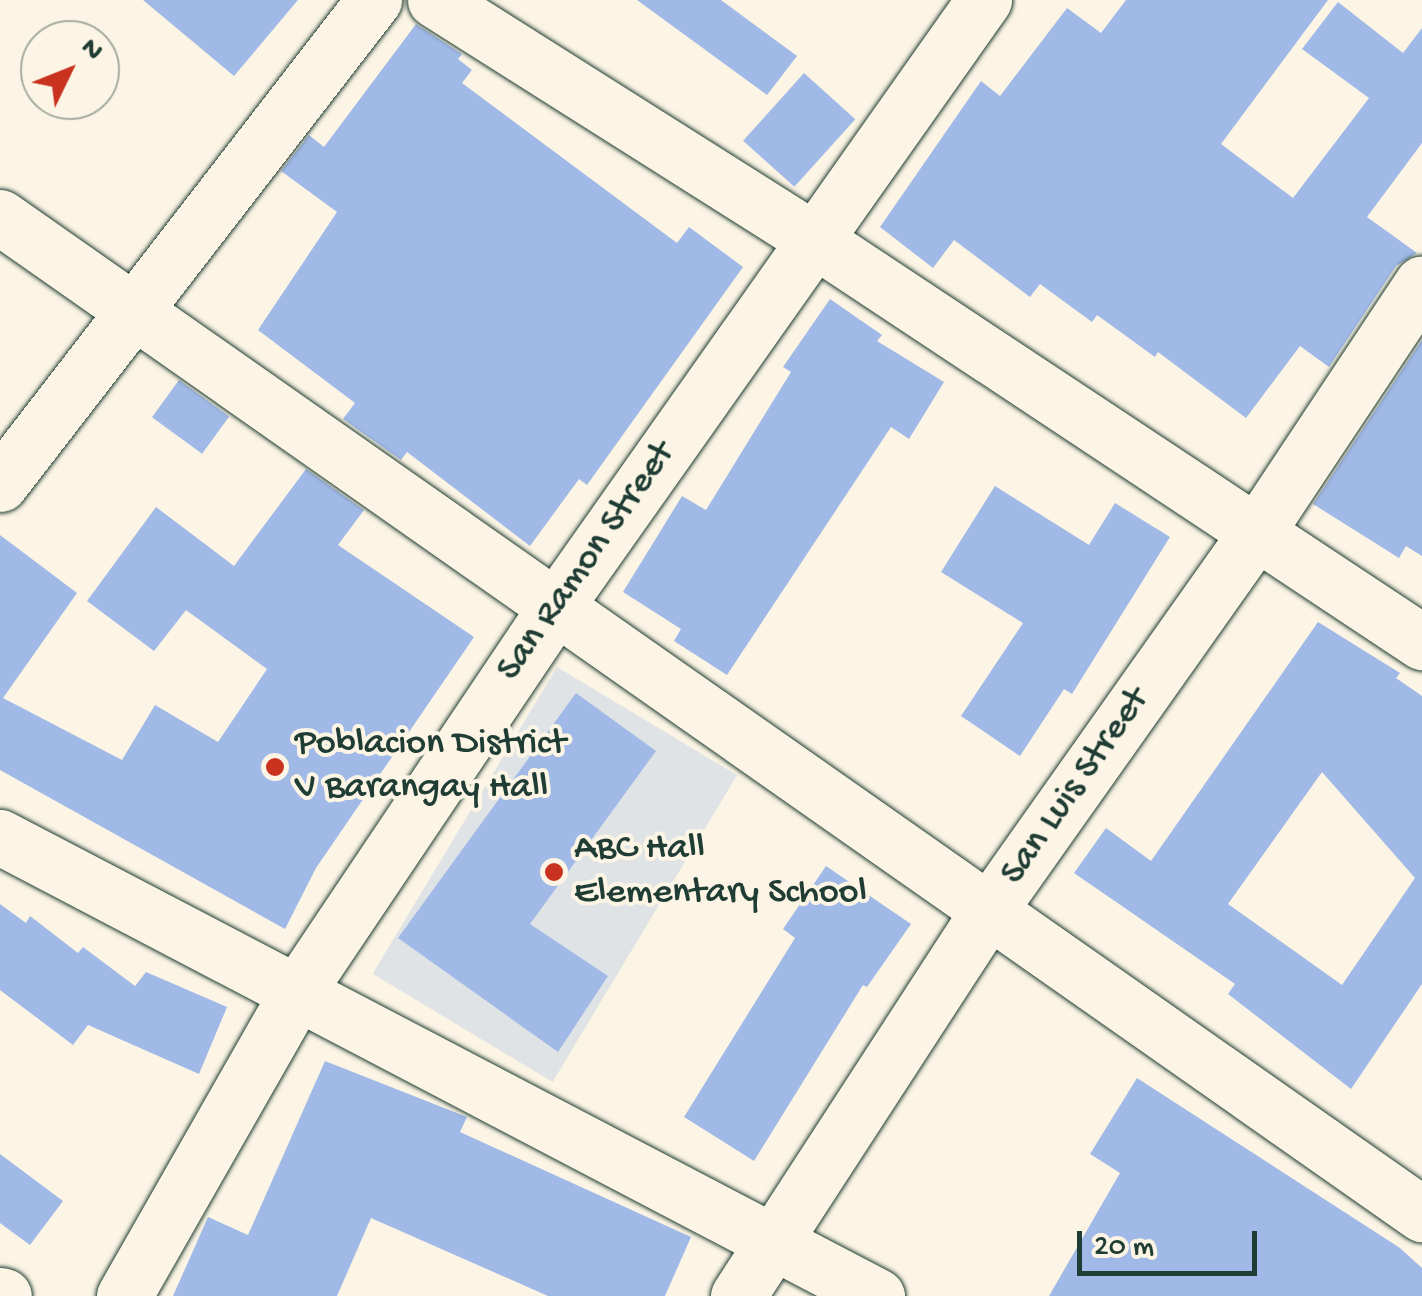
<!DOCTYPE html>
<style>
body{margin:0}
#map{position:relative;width:1422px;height:1296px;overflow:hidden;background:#fcf5e5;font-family:"Gochi Hand",sans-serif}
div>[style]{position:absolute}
.built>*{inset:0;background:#e0e3e5;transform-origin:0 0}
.building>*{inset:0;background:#a0b9e6;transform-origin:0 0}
.roads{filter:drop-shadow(0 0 2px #1f3d34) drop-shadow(0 0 2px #1f3d34)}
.minor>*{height:55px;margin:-27.5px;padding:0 27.5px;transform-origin:27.5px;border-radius:27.5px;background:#fcf5e5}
.dots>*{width:28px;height:28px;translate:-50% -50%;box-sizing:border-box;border:5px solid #fcf5e5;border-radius:50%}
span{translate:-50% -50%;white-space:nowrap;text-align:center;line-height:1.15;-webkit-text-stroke:8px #fcf5e5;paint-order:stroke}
.street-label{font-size:38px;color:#1f3d34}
.poi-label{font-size:38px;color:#1f3d34}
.left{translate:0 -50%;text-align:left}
.north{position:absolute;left:20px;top:20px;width:100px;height:100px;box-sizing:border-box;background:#fcf5e5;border:2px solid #a4ab9e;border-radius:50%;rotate:47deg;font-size:28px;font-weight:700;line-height:40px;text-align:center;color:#1f3d34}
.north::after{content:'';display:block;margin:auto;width:35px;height:45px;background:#c8321e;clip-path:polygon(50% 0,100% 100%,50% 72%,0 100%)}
.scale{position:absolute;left:1077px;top:1231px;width:180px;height:45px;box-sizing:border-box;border:5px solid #1f3d34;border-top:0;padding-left:12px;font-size:30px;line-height:35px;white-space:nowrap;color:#1f3d34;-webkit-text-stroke:8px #fcf5e5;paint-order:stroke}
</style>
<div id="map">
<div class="built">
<div style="left:557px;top:667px;width:210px;height:358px;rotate:31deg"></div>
</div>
<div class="building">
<div style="clip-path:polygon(143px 0,298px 0,234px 76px)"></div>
<div style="clip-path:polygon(637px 0,721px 0,797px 56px,767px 95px)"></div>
<div style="clip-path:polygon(1126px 0,1328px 0,1221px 144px,1293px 198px,1369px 98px,1302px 49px,1338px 2px,1403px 53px,1422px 28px,1422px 143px,1367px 217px,1417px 253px,1396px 266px,1329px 367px,1300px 346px,1246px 418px,1158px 352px,1155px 357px,1097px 315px,1092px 322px,1040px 284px,1030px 297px,954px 240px,933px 268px,880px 227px,981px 81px,1000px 96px,1067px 8px,1101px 33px)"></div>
<div style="clip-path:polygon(416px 24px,462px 54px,458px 59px,472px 70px,462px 83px,677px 243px,689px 227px,743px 267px,587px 485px,579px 479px,530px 546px,407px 452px,401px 460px,343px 419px,355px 403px,258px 330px,337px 212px,281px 171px,309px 135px,324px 147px)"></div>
<div style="left:804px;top:73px;width:69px;height:91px;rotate:42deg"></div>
<div style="clip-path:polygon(830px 299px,882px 335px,877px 341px,944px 382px,909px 439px,891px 427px,727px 675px,674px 641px,681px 629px,623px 592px,682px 496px,706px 510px,791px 372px,783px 367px)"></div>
<div style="clip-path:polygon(1422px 340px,1422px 556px,1406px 546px,1399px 558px,1313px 504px)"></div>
<div style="left:179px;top:380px;width:62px;height:46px;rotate:36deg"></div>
<div style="clip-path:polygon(306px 469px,364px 510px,338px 545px,474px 637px,316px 868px,285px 929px,0 770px,0 535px,77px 593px,3px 698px,122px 760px,155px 705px,218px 742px,267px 669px,186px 610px,154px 651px,87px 601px,156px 507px,234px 566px)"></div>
<div style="clip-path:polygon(995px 486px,1089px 545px,1115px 503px,1170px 537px,1072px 694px,1064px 689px,1020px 756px,961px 716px,1023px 623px,941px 572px)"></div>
<div style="clip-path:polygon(evenodd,1318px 622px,1400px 673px,1396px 678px,1422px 696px,1422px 984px,1351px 1089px,1228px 994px,1235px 984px,1074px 873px,1106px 828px,1151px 861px,1318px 622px,1322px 772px,1415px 878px,1342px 985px,1228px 904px,1322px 772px)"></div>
<div style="clip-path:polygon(576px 693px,656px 751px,530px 924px,608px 976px,558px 1052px,398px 938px)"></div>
<div style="clip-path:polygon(826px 866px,911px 924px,867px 987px,863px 985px,754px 1161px,684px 1117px,795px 938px,783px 929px)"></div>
<div style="clip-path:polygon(0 904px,26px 923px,30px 916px,78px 953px,83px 947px,135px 986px,146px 972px,227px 1007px,199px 1074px,88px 1025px,73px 1045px,0 990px)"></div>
<div style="clip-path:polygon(325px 1061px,467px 1117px,460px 1132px,691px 1237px,665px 1296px,548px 1296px,371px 1218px,337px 1296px,173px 1296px,208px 1217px,248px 1235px)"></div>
<div style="clip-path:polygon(1137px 1078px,1400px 1248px,1422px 1268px,1422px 1296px,1049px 1296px,1120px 1173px,1090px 1154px)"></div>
<div style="clip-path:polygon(0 1154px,63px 1201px,30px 1245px,0 1223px)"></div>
</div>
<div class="roads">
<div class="minor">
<div style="left:435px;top:0;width:446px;rotate:32.3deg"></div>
<div style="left:812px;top:238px;width:732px;rotate:33.52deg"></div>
<div style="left:0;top:217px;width:1737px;rotate:35.04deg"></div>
<div style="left:0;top:484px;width:612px;rotate:-52.31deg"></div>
<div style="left:0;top:837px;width:990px;rotate:27.63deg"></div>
<div style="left:0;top:1295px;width:4px;rotate:14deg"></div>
<div style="left:124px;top:1296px;width:353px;rotate:-60.3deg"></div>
<div style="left:299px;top:989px;width:461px;rotate:-56.1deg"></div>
<div style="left:556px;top:606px;width:742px;rotate:-54.77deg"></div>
<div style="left:738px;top:1296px;width:460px;rotate:-57deg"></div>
<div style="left:989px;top:910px;width:466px;rotate:-54.7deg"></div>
<div style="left:1258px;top:530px;width:296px;rotate:-56.4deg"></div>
</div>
</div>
<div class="dots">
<div style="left:275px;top:767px;background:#c8321e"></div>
<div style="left:554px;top:872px;background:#c8321e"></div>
</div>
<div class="street-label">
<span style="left:587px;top:562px;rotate:-55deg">San Ramon Street</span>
<span style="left:1076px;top:787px;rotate:-55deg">San Luis Street</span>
</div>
<div class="poi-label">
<span class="left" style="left:295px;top:767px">Poblacion District<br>V Barangay Hall</span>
<span class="left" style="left:574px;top:872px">ABC Hall<br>Elementary School</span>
</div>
<div class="north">N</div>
<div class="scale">20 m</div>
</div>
